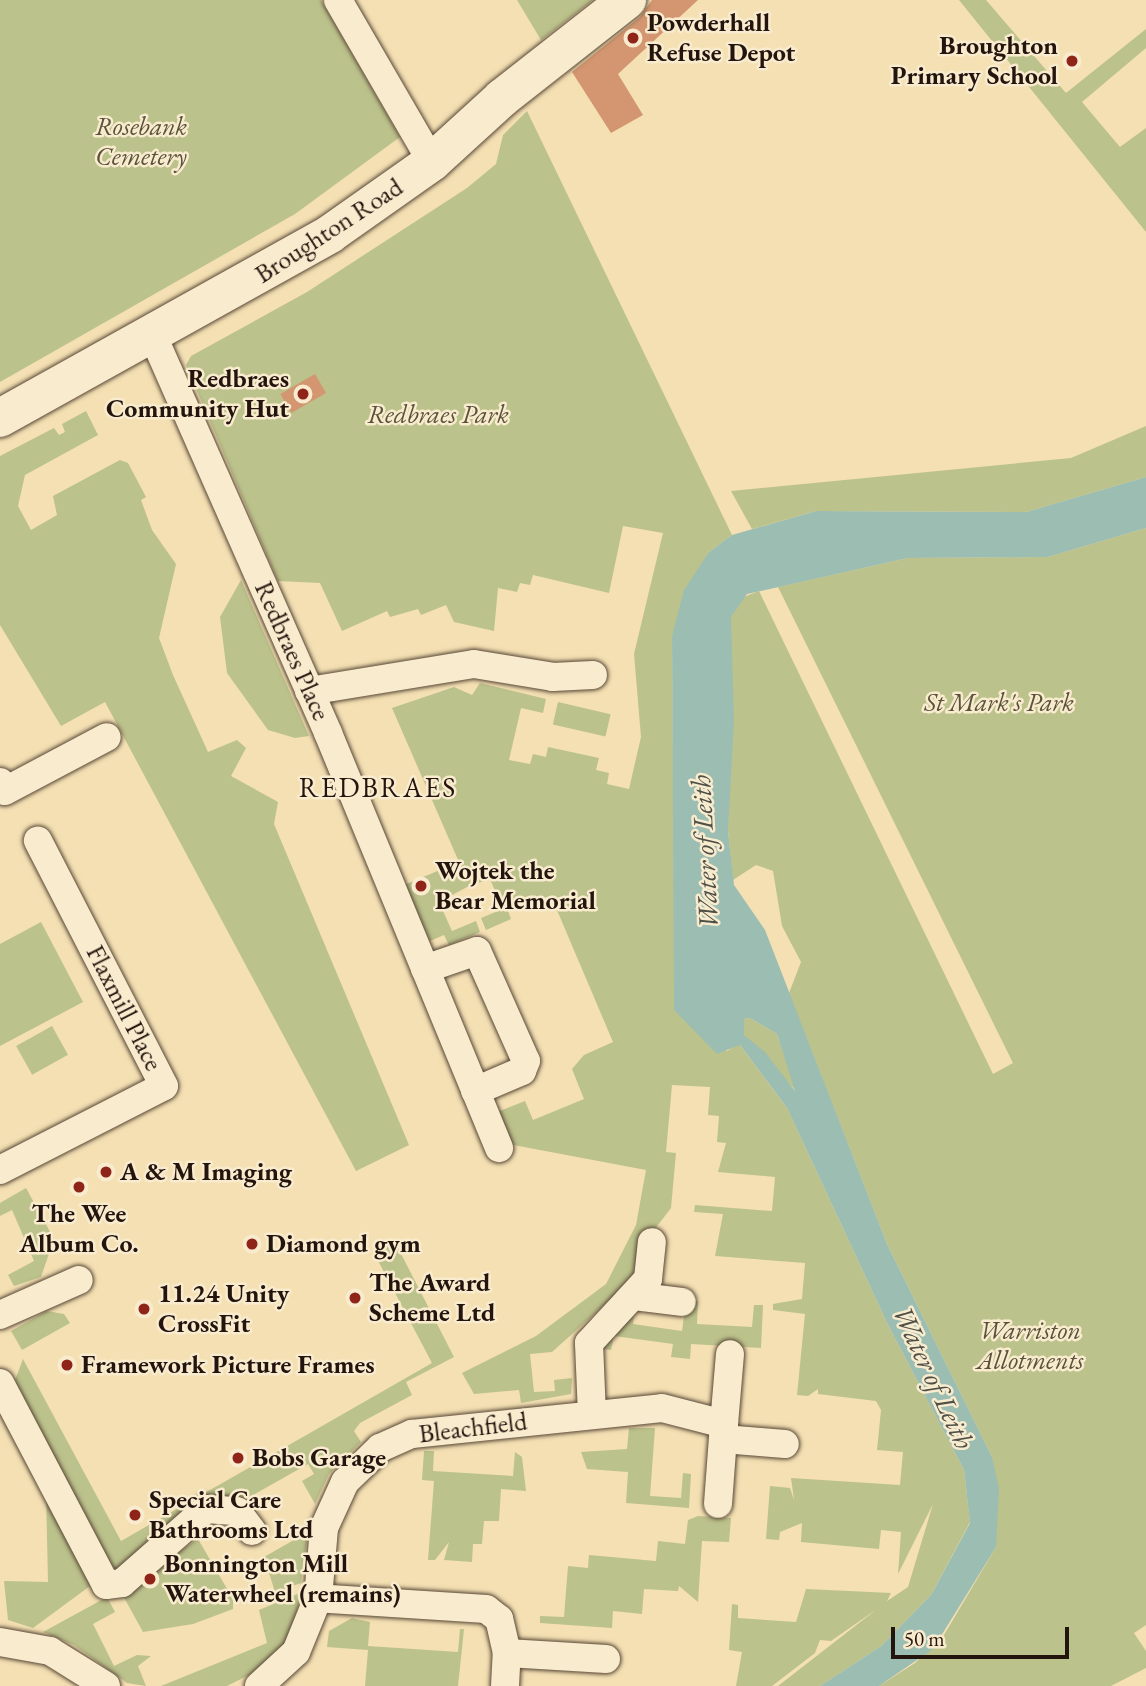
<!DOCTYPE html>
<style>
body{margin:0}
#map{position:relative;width:1146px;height:1686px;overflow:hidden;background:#f4e0b3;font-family:"EB Garamond",serif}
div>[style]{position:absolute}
.green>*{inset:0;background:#bcc28b;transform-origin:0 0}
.water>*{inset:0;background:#9cbdb1}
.building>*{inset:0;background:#d39670;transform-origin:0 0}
.roads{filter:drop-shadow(0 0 2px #584737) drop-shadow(0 0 2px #584737)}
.street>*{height:28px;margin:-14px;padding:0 14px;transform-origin:14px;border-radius:14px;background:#f8ebce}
.secondary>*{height:38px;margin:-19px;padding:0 19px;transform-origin:19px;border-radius:19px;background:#f8ebce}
.dots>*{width:19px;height:19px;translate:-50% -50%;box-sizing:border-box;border:4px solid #f8ebce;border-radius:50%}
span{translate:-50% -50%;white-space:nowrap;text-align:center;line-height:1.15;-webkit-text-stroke:5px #f8ebce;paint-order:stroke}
.poi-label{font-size:26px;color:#24140e;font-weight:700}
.left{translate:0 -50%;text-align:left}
.right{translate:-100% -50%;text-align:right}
.park-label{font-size:26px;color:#59513a;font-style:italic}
.street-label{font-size:26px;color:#24140e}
.neighbourhood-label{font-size:28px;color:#24140e;letter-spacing:2px}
.water-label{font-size:28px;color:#4e4f47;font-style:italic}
.scale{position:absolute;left:891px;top:1627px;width:178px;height:32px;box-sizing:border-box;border:4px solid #24140e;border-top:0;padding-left:9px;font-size:21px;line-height:24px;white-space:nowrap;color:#24140e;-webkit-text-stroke:5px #f8ebce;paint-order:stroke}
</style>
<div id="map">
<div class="green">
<div style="clip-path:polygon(0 0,321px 0,400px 137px,295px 214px,0 382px)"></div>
<div style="clip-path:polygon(517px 0,593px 0,541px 40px)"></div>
<div style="clip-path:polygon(959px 0,986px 0,1066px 93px,1146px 29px,1146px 48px,1082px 102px,1120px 147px,1146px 128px,1146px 232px)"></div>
<div style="clip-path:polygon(527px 111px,732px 535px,709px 552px,672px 636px,675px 1010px,727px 1051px,739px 1044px,787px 1108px,888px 1325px,964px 1470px,970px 1522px,931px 1595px,881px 1646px,820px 1686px,778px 1686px,877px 1609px,831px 1641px,820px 1640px,815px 1653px,772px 1686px,736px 1686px,742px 1652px,729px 1650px,732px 1604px,738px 1605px,738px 1618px,796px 1622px,806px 1589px,891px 1593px,887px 1601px,908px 1587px,933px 1504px,898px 1574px,901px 1532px,881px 1530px,879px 1549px,801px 1542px,802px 1523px,780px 1532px,779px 1540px,766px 1539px,770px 1486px,790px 1488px,794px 1500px,791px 1478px,900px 1485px,903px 1452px,877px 1450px,881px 1410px,876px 1401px,818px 1394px,818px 1389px,808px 1396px,797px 1395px,805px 1314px,773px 1310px,773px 1304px,802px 1299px,805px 1263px,715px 1256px,723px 1214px,694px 1212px,695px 1205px,772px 1211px,775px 1177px,718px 1172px,726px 1143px,717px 1142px,719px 1116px,708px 1115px,710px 1087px,672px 1085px,666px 1152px,676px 1153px,671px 1208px,648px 1238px,629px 1283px,552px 1352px,530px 1354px,534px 1392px,555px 1391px,554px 1380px,572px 1378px,571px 1394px,521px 1403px,519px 1390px,474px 1394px,462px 1373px,536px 1336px,606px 1284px,636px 1225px,646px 1170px,508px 1144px,497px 1112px,525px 1101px,533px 1120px,584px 1099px,572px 1069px,584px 1055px,613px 1042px,551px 896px,507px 908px,511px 919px,486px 930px,481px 918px,503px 909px,490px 879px,469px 886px,439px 902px,452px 931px,476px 921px,480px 932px,449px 945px,444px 935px,430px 941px,404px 885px,459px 862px,392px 708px,454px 687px,472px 695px,480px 683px,546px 699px,543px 713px,521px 708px,509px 760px,530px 764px,533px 754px,546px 757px,548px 747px,599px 758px,596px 770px,609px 773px,607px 784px,629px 789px,641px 737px,634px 654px,663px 533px,623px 526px,609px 593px,533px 575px,530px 585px,520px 583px,517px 592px,498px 588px,494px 631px,454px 622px,446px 605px,421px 615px,418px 609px,390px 617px,387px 611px,342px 631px,320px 583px,278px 581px,186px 365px,191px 356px,307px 292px,467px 188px,496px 164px,503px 135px)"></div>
<div style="clip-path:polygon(86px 411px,98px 435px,25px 475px,18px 506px,31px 530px,57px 515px,53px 496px,120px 460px,128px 463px,146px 497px,141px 500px,152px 530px,176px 564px,159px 638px,173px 675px,208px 752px,237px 740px,246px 748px,231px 776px,278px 802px,274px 824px,409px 1145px,356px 1171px,105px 702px,61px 726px,0 625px,0 456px,54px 428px,59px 435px,65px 432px,62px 424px)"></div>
<div style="clip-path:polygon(1146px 426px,1146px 477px,1026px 512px,816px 511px,752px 529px,731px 491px,1071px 458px)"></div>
<div style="clip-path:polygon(1146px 528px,1146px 1625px,1134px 1633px,1146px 1651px,1146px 1668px,1111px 1686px,879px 1686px,915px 1663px,944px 1635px,996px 1547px,992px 1457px,887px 1244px,789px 993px,801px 962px,782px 926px,773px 871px,756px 865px,733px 880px,728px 831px,731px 617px,741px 598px,759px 591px,993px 1074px,1013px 1063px,778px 587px,908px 558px,1048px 557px)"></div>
<div style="clip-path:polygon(241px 580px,309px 736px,295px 738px,268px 730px,227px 673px,220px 617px)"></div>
<div style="left:558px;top:702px;width:54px;height:23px;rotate:13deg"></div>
<div style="clip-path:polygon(41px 922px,83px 1002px,0 1046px,0 944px)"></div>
<div style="clip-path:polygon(750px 1018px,777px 1034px,796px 1091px,744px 1035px,744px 1019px)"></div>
<div style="left:52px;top:1026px;width:33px;height:41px;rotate:61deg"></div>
<div style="clip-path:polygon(26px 1188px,54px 1239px,41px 1277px,14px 1286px,8px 1275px,34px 1261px,12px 1210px,0 1216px,0 1203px)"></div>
<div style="clip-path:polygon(395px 1242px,454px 1357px,406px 1382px,412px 1395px,360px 1423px,354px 1431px,361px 1442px,329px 1474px,315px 1504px,302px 1481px,314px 1474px,308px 1464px,248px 1498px,256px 1512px,251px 1515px,242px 1507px,122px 1569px,107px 1568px,15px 1380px,23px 1359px,121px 1541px,432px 1363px,374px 1253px)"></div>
<div style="clip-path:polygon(686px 1300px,698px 1301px,697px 1324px,752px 1327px,754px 1305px,763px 1305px,761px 1348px,691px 1344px,690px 1359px,671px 1357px,673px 1344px,614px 1336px,611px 1350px,600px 1348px,634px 1314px,633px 1324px,682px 1331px)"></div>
<div style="clip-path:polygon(47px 1311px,64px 1314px,70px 1323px,22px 1350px,11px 1331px)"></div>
<div style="clip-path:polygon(629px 1428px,655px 1428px,650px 1496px,681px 1498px,683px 1473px,691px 1474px,689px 1508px,626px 1503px,628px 1472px,587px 1469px,581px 1452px,627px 1449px)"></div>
<div style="clip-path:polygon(424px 1451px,434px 1451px,433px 1471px,513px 1476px,515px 1452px,522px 1457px,526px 1491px,501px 1489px,499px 1521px,484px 1521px,482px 1544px,473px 1544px,472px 1562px,444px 1560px,449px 1542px,435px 1560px,428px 1560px,434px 1481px,422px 1480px)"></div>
<div style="clip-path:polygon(46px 1492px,85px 1566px,90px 1586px,33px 1628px,8px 1620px,4px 1581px,48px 1582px)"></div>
<div style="clip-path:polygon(698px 1516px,731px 1518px,729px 1542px,702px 1541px,698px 1602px,679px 1586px,678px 1591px,644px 1589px,642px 1614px,613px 1611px,612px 1628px,540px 1623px,540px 1616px,564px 1617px,568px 1566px,588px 1568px,589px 1555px,656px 1561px,658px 1541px,685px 1544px,688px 1520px)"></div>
<div style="clip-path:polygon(308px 1532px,301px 1583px,275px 1592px,264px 1557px)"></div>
<div style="clip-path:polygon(198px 1539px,233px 1599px,233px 1609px,193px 1624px,143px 1632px,121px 1592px)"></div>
<div style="clip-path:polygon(302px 1592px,289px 1639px,253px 1673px,227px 1686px,161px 1686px,267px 1643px,259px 1610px)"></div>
<div style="clip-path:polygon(107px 1597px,115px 1612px,93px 1624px,114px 1666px,137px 1655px,151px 1656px,138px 1666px,146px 1686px,127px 1683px,74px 1645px,43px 1632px)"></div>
<div style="clip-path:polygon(352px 1618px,370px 1622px,368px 1646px,458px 1652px,460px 1629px,464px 1629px,458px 1686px,365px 1686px,368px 1650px,327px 1647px,329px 1631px)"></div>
</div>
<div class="water">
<div style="clip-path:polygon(evenodd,1146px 477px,1146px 528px,1048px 557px,908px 558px,747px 594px,731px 617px,734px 721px,728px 831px,734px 885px,765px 930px,887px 1244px,992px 1457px,999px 1489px,996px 1547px,933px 1649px,879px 1686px,820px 1686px,881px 1646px,931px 1595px,970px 1523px,964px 1470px,888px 1325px,787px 1108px,740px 1045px,717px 1054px,674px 1010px,672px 636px,684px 590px,709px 552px,732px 535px,816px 511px,1026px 512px,1146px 477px,750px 1018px,777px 1034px,795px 1091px,765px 1052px,744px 1035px,744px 1019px,750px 1018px)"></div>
</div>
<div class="building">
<div style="clip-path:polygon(652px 0,698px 0,618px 74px,643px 115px,611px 133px,572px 72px,640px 17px)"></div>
<div style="left:315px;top:374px;width:22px;height:40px;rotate:60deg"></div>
</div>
<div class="roads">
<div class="street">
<div style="left:338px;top:0;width:187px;rotate:59.9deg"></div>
<div style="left:153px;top:336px;width:434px;rotate:66.2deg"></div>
<div style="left:328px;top:733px;width:449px;rotate:67.6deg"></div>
<div style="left:309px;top:691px;width:167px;rotate:-9.3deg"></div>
<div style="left:474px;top:664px;width:80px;rotate:9.3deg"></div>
<div style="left:553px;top:677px;width:40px;rotate:-2.9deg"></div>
<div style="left:0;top:782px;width:10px;rotate:61deg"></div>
<div style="left:5px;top:791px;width:115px;rotate:-27.9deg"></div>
<div style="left:425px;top:969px;width:55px;rotate:-19.1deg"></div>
<div style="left:477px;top:951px;width:120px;rotate:66deg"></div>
<div style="left:526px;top:1061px;width:11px;rotate:112deg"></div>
<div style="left:522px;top:1071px;width:51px;rotate:156.9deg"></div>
<div style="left:0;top:1170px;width:184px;rotate:-27.1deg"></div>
<div style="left:164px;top:1086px;width:276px;rotate:-117.2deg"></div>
<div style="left:634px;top:1296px;width:48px;rotate:7.1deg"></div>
<div style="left:0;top:1315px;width:86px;rotate:-23.9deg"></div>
<div style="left:0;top:1383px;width:228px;rotate:62.3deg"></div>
<div style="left:106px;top:1585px;width:16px;rotate:-7deg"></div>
<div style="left:122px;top:1583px;width:112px;rotate:-41.4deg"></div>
<div style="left:206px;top:1509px;width:31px;rotate:4deg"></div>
<div style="left:237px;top:1511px;width:25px;rotate:53deg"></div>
<div style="left:592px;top:1415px;width:72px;rotate:-92.4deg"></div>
<div style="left:589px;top:1343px;width:87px;rotate:-47.3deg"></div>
<div style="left:648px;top:1279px;width:37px;rotate:-84deg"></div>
<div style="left:724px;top:1424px;width:70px;rotate:-85.1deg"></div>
<div style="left:723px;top:1439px;width:62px;rotate:4.6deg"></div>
<div style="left:0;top:1642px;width:51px;rotate:10.2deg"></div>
<div style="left:50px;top:1651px;width:66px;rotate:32deg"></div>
<div style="left:606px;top:1659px;width:99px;rotate:-176.5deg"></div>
<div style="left:507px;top:1653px;width:35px;rotate:-103deg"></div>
<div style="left:499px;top:1619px;width:16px;rotate:-142deg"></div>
<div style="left:486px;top:1609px;width:168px;rotate:-176.3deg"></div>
<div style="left:318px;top:1598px;width:70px;rotate:-85.1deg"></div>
<div style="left:324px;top:1528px;width:51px;rotate:-65.5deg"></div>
<div style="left:345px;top:1482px;width:49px;rotate:-44.2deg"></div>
<div style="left:380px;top:1448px;width:35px;rotate:-24deg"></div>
<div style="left:412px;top:1434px;width:251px;rotate:-5.9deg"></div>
<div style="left:662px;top:1408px;width:64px;rotate:14.5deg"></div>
<div style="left:724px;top:1424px;width:80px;rotate:94.3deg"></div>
<div style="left:259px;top:1686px;width:50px;rotate:-42.6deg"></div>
<div style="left:296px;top:1652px;width:58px;rotate:-67.8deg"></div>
<div style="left:505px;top:1686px;width:33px;rotate:-87deg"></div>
</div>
<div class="secondary">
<div style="left:0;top:418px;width:378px;rotate:-29.1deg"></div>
<div style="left:330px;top:234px;width:125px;rotate:-35.2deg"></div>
<div style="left:432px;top:162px;width:95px;rotate:-42.4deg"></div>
<div style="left:502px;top:98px;width:159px;rotate:-38.1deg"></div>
</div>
</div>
<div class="dots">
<div style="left:633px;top:38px;background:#8f2418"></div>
<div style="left:1072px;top:61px;background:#8f2418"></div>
<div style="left:303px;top:394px;background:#8f2418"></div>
<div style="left:421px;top:886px;background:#8f2418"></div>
<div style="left:106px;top:1172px;background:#8f2418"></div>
<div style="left:79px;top:1187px;background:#8f2418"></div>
<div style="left:252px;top:1244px;background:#8f2418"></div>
<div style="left:355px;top:1298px;background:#8f2418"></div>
<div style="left:144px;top:1309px;background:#8f2418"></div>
<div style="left:67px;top:1365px;background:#8f2418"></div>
<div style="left:238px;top:1458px;background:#8f2418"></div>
<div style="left:135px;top:1515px;background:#8f2418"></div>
<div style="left:150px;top:1579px;background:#8f2418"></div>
</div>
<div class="poi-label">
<span class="left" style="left:647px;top:38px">Powderhall<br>Refuse Depot</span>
<span class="right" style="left:1058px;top:61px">Broughton<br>Primary School</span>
<span class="right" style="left:289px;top:394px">Redbraes<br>Community Hut</span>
<span class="left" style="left:435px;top:886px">Wojtek the<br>Bear Memorial</span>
<span class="left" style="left:120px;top:1172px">A &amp; M Imaging</span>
<span style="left:79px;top:1229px">The Wee<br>Album Co.</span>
<span class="left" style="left:266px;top:1244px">Diamond gym</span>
<span class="left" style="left:369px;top:1298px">The Award<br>Scheme Ltd</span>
<span class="left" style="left:158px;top:1309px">11.24 Unity<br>CrossFit</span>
<span class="left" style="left:81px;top:1365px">Framework Picture Frames</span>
<span class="left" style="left:252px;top:1458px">Bobs Garage</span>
<span class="left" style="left:149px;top:1515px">Special Care<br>Bathrooms Ltd</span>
<span class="left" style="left:164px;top:1579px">Bonnington Mill<br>Waterwheel (remains)</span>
</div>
<div class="park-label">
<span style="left:141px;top:142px">Rosebank<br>Cemetery</span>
<span style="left:438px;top:415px">Redbraes Park</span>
<span style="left:999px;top:703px">St Mark's Park</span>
<span style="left:1030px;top:1346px">Warriston<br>Allotments</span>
</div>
<div class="street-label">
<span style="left:329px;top:231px;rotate:-33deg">Broughton Road</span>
<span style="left:292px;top:651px;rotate:66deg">Redbraes Place</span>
<span style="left:124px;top:1008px;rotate:63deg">Flaxmill Place</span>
<span style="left:473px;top:1428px;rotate:-7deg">Bleachfield</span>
</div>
<div class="neighbourhood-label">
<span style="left:378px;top:787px">REDBRAES</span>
</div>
<div class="water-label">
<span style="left:704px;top:852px;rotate:-93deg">Water of Leith</span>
<span style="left:934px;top:1377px;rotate:65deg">Water of Leith</span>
</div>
<div class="scale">50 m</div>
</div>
